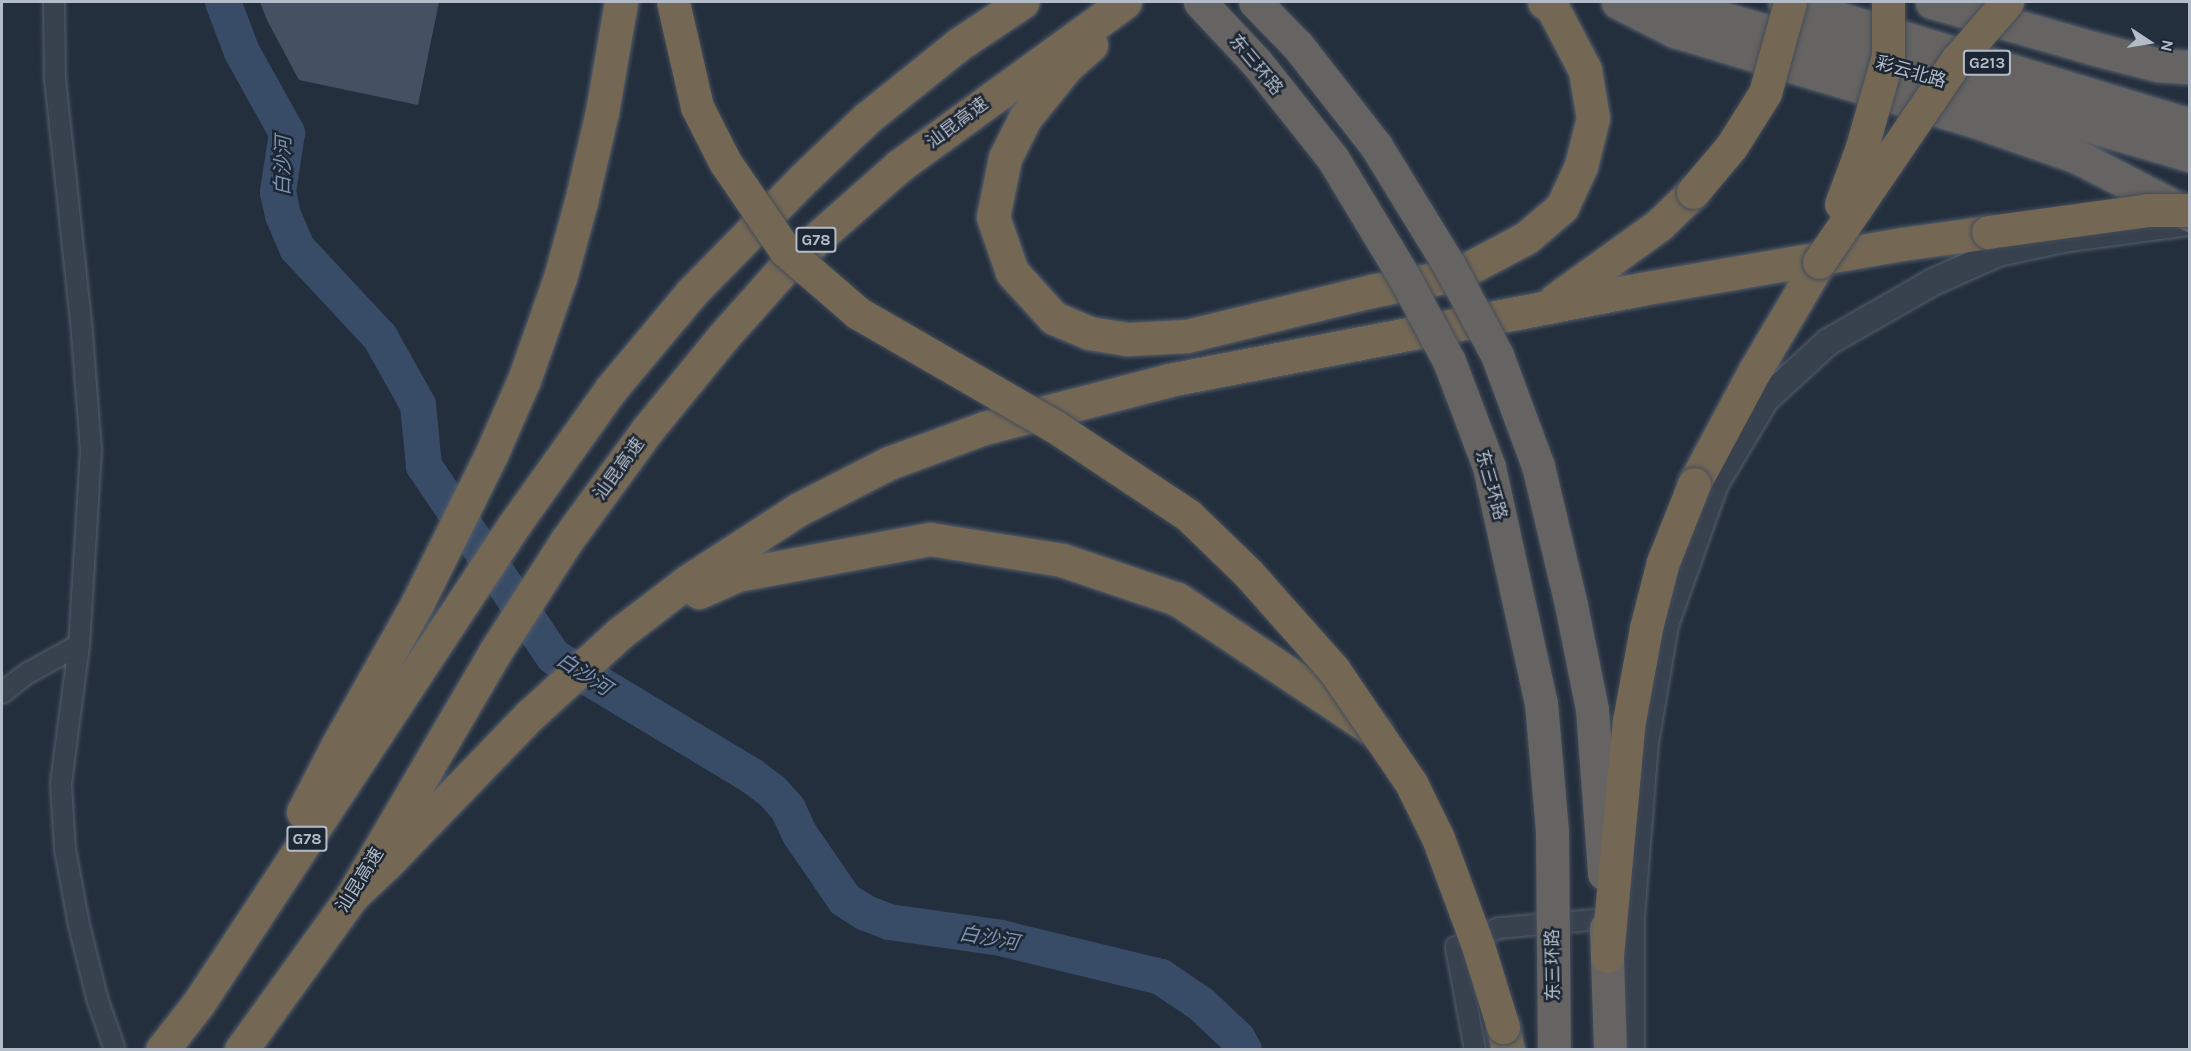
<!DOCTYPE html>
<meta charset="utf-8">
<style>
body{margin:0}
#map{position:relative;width:2191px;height:1051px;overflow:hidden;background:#242f3e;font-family:Karla,"Noto Sans SC",sans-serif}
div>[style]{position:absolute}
.river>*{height:36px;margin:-18px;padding:0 18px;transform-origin:18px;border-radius:18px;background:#394c67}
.building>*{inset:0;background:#455162}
.roads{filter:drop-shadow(0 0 2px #565f6c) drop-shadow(0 0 2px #565f6c)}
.minor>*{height:20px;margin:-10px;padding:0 10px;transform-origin:10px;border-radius:10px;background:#38414e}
.tertiary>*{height:26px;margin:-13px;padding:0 13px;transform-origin:13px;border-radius:13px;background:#38414e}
.trunk>*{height:33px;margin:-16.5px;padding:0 16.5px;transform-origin:16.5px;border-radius:16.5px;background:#656462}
.motorway>*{height:33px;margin:-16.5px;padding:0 16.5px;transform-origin:16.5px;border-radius:16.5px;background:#746855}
.bridges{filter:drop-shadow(0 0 2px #434c59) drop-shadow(0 0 2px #434c59)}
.trunk-bridge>*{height:33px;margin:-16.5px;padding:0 16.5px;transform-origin:16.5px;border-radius:16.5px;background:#656462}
.motorway-bridge>*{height:33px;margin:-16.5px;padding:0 16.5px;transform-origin:16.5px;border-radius:16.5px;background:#746855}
span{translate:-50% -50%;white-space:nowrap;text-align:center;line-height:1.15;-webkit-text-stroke:5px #1d2633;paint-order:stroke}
.shield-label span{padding:2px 4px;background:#1d2633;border:2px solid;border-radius:4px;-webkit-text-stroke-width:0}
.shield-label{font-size:16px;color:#b4bcc9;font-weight:700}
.street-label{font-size:18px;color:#b4bcc9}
.water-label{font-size:20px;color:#7c92b1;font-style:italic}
.frame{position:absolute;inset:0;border:3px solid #b4bcc9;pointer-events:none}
.north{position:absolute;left:2119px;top:12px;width:60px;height:60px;-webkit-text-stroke:4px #1d2633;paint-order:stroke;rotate:102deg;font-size:16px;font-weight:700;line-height:24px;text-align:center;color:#b4bcc9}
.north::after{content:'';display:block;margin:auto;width:21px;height:27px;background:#b4bcc9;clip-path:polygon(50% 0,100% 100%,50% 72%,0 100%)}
</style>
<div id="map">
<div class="river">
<div style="left:223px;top:2px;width:53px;rotate:69.2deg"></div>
<div style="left:242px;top:52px;width:93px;rotate:60.9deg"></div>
<div style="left:287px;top:133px;width:60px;rotate:98.7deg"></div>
<div style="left:278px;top:192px;width:24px;rotate:78deg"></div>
<div style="left:283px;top:215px;width:36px;rotate:67deg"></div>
<div style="left:297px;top:248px;width:122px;rotate:47deg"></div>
<div style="left:380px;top:337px;width:78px;rotate:60.8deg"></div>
<div style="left:418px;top:405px;width:61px;rotate:84.4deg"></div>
<div style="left:424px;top:466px;width:231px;rotate:55.8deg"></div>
<div style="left:554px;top:657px;width:231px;rotate:31deg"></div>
<div style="left:752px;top:776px;width:25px;rotate:37deg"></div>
<div style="left:772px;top:791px;width:24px;rotate:48deg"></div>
<div style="left:788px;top:809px;width:26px;rotate:65deg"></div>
<div style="left:799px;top:833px;width:81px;rotate:55.5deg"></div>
<div style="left:845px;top:900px;width:25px;rotate:32deg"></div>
<div style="left:866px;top:913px;width:25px;rotate:21deg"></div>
<div style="left:889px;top:922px;width:113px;rotate:8.1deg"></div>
<div style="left:1001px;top:938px;width:165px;rotate:13.7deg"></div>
<div style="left:1161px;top:977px;width:48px;rotate:34deg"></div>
<div style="left:1201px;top:1004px;width:50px;rotate:43.4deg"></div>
<div style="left:1237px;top:1038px;width:14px;rotate:60deg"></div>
</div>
<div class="building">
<div style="clip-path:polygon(260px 2px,439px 2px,418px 105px,299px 80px,267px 20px)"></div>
</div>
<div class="roads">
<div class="minor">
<div style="left:54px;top:2px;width:77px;rotate:89.3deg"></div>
<div style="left:55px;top:79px;width:255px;rotate:83.9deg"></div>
<div style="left:82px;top:333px;width:117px;rotate:85.6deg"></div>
<div style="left:91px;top:450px;width:195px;rotate:93.5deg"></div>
<div style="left:79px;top:645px;width:140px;rotate:97.4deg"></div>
<div style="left:61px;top:784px;width:65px;rotate:86.5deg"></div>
<div style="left:65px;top:849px;width:77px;rotate:79.6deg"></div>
<div style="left:79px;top:925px;width:75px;rotate:76.1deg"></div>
<div style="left:97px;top:998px;width:52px;rotate:70.9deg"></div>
<div style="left:2px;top:693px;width:33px;rotate:-38deg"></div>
<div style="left:28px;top:673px;width:58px;rotate:-28.8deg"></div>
<div style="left:1475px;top:1050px;width:105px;rotate:-100.5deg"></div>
<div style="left:1456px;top:947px;width:47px;rotate:-23.8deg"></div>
<div style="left:1499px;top:928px;width:117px;rotate:-4.9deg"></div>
</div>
<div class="tertiary">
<div style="left:1631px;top:1050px;width:133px;rotate:-90deg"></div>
<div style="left:1631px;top:917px;width:175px;rotate:-85.4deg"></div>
<div style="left:1645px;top:743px;width:120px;rotate:-80.4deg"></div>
<div style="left:1665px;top:625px;width:150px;rotate:-70.5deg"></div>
<div style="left:1715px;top:484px;width:98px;rotate:-59.2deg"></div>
<div style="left:1765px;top:400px;width:86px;rotate:-42.6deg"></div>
<div style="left:1828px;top:342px;width:121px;rotate:-29.7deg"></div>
<div style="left:1933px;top:282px;width:71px;rotate:-24deg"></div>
<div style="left:1998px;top:253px;width:67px;rotate:-12deg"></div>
<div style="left:2064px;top:239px;width:126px;rotate:-7.7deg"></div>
</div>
<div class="trunk">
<div style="left:1618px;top:2px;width:64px;rotate:27deg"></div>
<div style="left:1675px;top:31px;width:313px;rotate:16.7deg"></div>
<div style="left:1975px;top:121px;width:109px;rotate:19.3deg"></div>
<div style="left:2078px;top:157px;width:126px;rotate:27.4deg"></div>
<div style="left:1667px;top:2px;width:545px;rotate:16.31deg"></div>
<div style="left:1785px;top:2px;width:423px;rotate:16.9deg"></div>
<div style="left:1932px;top:2px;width:166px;rotate:16deg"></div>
<div style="left:2092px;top:48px;width:68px;rotate:14.4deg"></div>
<div style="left:2158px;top:65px;width:32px;rotate:4deg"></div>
</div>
<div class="motorway">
<div style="left:1091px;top:45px;width:32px;rotate:139deg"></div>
<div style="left:1067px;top:66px;width:67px;rotate:128.9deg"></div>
<div style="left:1025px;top:118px;width:45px;rotate:116.6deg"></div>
<div style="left:1005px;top:158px;width:60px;rotate:101.5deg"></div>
<div style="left:993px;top:217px;width:58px;rotate:70.9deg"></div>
<div style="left:1012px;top:272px;width:62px;rotate:47.6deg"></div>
<div style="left:1054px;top:318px;width:38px;rotate:23deg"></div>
<div style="left:1089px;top:333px;width:39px;rotate:9deg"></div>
<div style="left:1128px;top:339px;width:59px;rotate:-2.9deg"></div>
<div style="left:1187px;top:336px;width:189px;rotate:-13.7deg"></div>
<div style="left:1371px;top:291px;width:86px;rotate:-10.7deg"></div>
<div style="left:1456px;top:275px;width:79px;rotate:-27.9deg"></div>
<div style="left:1526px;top:238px;width:48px;rotate:-40.7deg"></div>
<div style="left:1562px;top:207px;width:45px;rotate:-65.1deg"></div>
<div style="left:1581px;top:166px;width:49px;rotate:-76deg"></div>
<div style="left:1593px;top:118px;width:49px;rotate:-99.5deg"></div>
<div style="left:1585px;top:70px;width:71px;rotate:-117.6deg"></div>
<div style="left:1552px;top:7px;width:9px;rotate:-148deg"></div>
<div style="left:1555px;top:300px;width:128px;rotate:-35.8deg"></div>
<div style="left:1659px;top:225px;width:47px;rotate:-44.1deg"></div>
<div style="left:1694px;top:484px;width:127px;rotate:-61.8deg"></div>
<div style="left:1754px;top:372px;width:128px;rotate:-59.4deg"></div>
<div style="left:699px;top:592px;width:42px;rotate:-24.1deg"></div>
<div style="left:737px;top:575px;width:196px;rotate:-10.6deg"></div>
<div style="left:930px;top:539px;width:134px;rotate:9deg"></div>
<div style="left:1062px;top:560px;width:121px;rotate:18.7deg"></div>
<div style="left:1177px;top:599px;width:238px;rotate:33.7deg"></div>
<div style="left:303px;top:812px;width:74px;rotate:-62.7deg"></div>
<div style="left:337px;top:746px;width:165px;rotate:-60.6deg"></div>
<div style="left:418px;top:602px;width:164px;rotate:-63.6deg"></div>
<div style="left:491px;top:455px;width:82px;rotate:-66.3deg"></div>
<div style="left:524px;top:380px;width:108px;rotate:-70.6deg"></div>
<div style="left:560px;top:278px;width:79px;rotate:-74.6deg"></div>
<div style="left:581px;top:202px;width:92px;rotate:-76.9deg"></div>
<div style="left:602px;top:112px;width:112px;rotate:-80.2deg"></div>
<div style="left:352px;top:896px;width:48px;rotate:-43.3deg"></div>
<div style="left:387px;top:863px;width:206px;rotate:-46deg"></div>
<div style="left:530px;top:715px;width:122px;rotate:-42.3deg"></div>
<div style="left:620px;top:633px;width:86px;rotate:-37.4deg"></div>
<div style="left:688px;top:581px;width:132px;rotate:-33deg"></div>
<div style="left:799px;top:509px;width:101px;rotate:-27.1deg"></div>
<div style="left:889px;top:463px;width:101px;rotate:-20.2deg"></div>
<div style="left:984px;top:428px;width:191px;rotate:-14.5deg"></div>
<div style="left:1169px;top:380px;width:481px;rotate:-10.9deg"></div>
<div style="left:1641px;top:289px;width:265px;rotate:-9.8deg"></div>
<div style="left:1902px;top:244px;width:87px;rotate:-7.9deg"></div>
<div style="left:1503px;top:1027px;width:24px;rotate:78deg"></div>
<div style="left:162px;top:1050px;width:58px;rotate:-52deg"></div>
<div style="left:198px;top:1004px;width:574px;rotate:-56.59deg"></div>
<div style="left:514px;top:525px;width:167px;rotate:-54.5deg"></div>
<div style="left:611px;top:389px;width:126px;rotate:-50.1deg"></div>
<div style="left:692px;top:292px;width:158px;rotate:-45.5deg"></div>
<div style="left:803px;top:179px;width:88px;rotate:-43.6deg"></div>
<div style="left:867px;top:118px;width:118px;rotate:-38.8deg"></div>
<div style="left:959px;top:44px;width:76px;rotate:-33.7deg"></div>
<div style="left:241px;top:1050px;width:190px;rotate:-54.2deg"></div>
<div style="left:352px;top:896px;width:283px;rotate:-59.6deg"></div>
<div style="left:495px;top:652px;width:133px;rotate:-57.3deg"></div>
<div style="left:567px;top:540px;width:137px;rotate:-53.9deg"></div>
<div style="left:648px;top:429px;width:119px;rotate:-50.8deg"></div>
<div style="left:723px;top:337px;width:98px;rotate:-48.3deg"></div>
<div style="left:788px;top:264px;width:148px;rotate:-41.4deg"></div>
<div style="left:899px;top:166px;width:279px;rotate:-36deg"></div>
</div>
</div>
<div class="bridges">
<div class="trunk-bridge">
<div style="left:1200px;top:2px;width:83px;rotate:46.9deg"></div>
<div style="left:1257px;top:63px;width:122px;rotate:51.6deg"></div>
<div style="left:1333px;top:159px;width:135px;rotate:58.9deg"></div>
<div style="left:1403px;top:275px;width:98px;rotate:61.9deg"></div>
<div style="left:1449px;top:361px;width:113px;rotate:69.3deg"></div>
<div style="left:1489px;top:467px;width:242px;rotate:77.6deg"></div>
<div style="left:1541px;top:703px;width:129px;rotate:85.1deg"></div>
<div style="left:1552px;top:832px;width:218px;rotate:89.5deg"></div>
<div style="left:1255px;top:2px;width:62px;rotate:45.7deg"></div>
<div style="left:1298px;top:46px;width:127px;rotate:52deg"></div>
<div style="left:1376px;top:146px;width:140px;rotate:58.5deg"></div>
<div style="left:1449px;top:265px;width:102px;rotate:61.9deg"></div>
<div style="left:1497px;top:355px;width:118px;rotate:69.7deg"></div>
<div style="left:1538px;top:466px;width:143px;rotate:76.6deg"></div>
<div style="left:1571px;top:605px;width:106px;rotate:78.6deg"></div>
<div style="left:1592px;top:709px;width:165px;rotate:85.8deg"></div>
<div style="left:1606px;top:928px;width:122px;rotate:88.1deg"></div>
</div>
<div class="motorway-bridge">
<div style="left:673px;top:2px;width:108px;rotate:77.1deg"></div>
<div style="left:697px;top:107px;width:62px;rotate:63deg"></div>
<div style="left:725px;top:162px;width:107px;rotate:55.7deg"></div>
<div style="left:785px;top:250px;width:96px;rotate:40.8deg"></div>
<div style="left:858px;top:313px;width:226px;rotate:30deg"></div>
<div style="left:1054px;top:426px;width:161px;rotate:33.6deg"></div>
<div style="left:1188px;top:515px;width:83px;rotate:44deg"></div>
<div style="left:1248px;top:573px;width:130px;rotate:48.4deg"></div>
<div style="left:1334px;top:670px;width:137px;rotate:55.7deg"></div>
<div style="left:1411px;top:783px;width:61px;rotate:63.9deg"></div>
<div style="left:1438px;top:838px;width:115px;rotate:69.7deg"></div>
<div style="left:1478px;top:946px;width:85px;rotate:72.8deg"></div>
<div style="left:1693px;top:192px;width:59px;rotate:-49.8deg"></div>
<div style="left:1731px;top:147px;width:64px;rotate:-57.8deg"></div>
<div style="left:1765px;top:93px;width:94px;rotate:-74.6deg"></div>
<div style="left:1841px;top:204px;width:58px;rotate:-69.7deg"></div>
<div style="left:1861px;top:150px;width:98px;rotate:-74deg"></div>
<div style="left:1888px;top:56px;width:54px;rotate:-90deg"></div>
<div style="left:1988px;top:232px;width:162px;rotate:-7.8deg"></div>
<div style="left:2148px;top:210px;width:42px"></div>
<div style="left:1819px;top:262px;width:245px;rotate:-55.7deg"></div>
<div style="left:1957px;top:60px;width:77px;rotate:-49.2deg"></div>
<div style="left:1607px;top:956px;width:236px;rotate:-84.7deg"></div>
<div style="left:1629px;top:721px;width:95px;rotate:-79.6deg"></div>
<div style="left:1646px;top:628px;width:68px;rotate:-75.6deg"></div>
<div style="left:1663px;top:562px;width:84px;rotate:-68.3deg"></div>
</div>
</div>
<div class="shield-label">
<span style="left:1987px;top:63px">G213</span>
<span style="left:816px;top:240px">G78</span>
<span style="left:307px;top:839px">G78</span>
</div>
<div class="street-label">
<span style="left:1256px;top:65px;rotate:50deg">东三环路</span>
<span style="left:1911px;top:72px;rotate:16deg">彩云北路</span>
<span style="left:957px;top:123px;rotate:-37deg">汕昆高速</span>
<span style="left:619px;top:469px;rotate:-54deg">汕昆高速</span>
<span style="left:1491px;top:485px;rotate:74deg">东三环路</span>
<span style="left:360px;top:880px;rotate:-58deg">汕昆高速</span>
<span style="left:1553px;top:965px;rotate:-91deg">东三环路</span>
</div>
<div class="water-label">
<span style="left:283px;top:166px;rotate:-89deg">白沙河</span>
<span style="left:584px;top:674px;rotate:33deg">白沙河</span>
<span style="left:989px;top:938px;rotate:10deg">白沙河</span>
</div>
<div class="frame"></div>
<div class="north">N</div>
</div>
